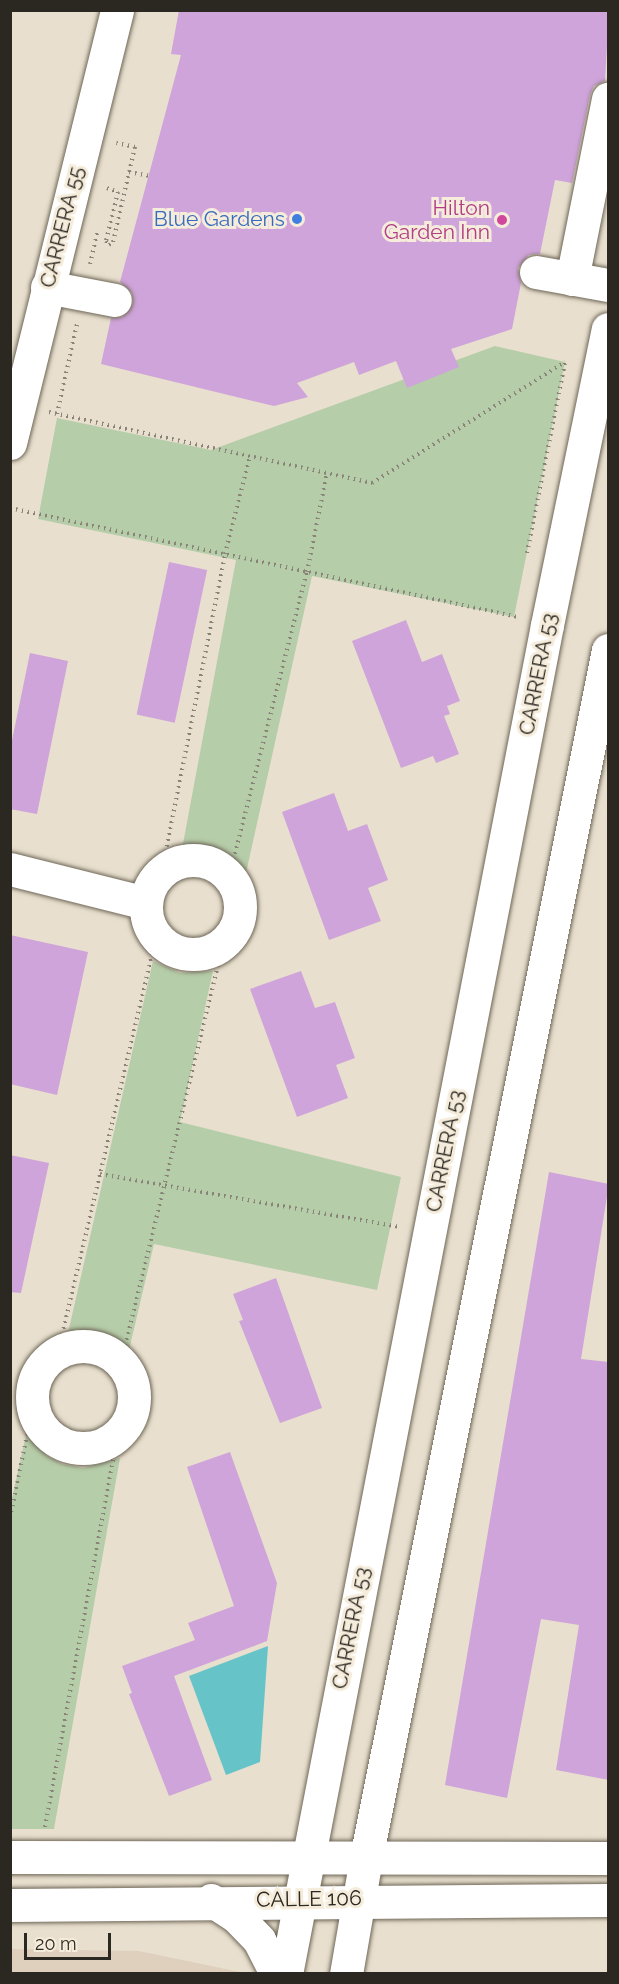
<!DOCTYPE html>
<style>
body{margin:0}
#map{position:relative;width:619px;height:1984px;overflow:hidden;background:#e8dfce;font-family:Raleway,sans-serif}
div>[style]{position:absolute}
.commercial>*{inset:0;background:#dfd0be}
.green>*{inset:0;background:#b6cda9}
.water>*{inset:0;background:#66c4c9}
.building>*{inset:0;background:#cfa4da;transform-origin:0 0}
.path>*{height:4px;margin-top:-2px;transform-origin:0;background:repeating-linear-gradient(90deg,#898378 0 1.5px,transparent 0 6px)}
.roads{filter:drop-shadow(0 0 2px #6e6657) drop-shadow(0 0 2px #6e6657)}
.minor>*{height:33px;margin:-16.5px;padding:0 16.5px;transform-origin:16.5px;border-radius:16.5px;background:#fff}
.minor>.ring{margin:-16.5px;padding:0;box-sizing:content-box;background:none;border:33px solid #fff;border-radius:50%}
.major>*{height:33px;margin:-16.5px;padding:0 16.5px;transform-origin:16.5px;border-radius:16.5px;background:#fff}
.dots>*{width:16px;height:16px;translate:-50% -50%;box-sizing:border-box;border:3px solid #f5ecdb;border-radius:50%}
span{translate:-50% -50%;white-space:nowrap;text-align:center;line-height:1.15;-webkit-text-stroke:6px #f5ecdb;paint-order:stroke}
.hotel-label{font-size:21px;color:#b23c85}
.right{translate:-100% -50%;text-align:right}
.shop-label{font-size:21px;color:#366cbe}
.street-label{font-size:21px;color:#2b2822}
.frame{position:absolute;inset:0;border:12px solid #2b2822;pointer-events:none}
.scale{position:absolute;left:24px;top:1933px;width:87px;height:27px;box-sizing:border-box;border:3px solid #2b2822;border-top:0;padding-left:8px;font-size:18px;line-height:21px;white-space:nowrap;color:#2b2822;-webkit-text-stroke:4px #f5ecdb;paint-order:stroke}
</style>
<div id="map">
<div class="commercial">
<div style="clip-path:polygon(11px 1949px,139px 1951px,245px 1973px,11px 1973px)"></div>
</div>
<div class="green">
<div style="clip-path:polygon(495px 346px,565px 362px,514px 617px,312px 576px,246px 873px,221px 855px,200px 849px,182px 849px,236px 560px,38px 519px,57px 418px,211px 450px)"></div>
<div style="clip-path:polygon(153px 961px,180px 973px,213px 971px,180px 1122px,401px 1177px,377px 1290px,154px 1244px,129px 1350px,104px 1333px,68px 1333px)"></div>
<div style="clip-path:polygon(26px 1435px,47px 1456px,62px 1464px,83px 1468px,120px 1458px,54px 1829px,11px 1829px,10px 1507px)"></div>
</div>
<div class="water">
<div style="clip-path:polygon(268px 1646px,260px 1762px,226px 1775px,189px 1676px)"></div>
</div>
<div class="building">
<div style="clip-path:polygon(179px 10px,609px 10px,605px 81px,594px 86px,590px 95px,572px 183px,555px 180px,540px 254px,529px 255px,518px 268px,521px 283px,512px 329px,451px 349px,459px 367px,407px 388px,396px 361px,359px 375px,354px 362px,297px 383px,308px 397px,274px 406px,101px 364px,111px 318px,122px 317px,133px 304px,132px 293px,120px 282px,181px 55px,171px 54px)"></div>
<div style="left:169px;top:562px;width:39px;height:156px;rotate:12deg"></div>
<div style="clip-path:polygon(406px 620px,422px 662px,442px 654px,460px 701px,447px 706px,450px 714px,444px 716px,459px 754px,436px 763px,433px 756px,401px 768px,352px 641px)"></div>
<div style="clip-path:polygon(30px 653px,68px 661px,37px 814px,10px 809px,10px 750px)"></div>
<div style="clip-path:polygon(334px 793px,348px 831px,367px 824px,388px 880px,368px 888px,381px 921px,329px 940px,282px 812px)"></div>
<div style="clip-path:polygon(10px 935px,88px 952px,57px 1095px,10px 1084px)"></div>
<div style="clip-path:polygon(301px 971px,315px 1008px,335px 1002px,355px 1058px,336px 1065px,348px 1098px,297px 1117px,250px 989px)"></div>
<div style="clip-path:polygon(10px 1155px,49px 1163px,21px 1293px,10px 1292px)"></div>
<div style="clip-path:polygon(549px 1172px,609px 1184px,581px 1359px,609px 1362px,609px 1780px,556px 1770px,579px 1625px,541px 1619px,507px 1798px,445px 1785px)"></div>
<div style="clip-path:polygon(276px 1278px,322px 1408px,280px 1423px,239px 1321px,243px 1320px,233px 1294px)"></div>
<div style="clip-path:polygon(230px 1452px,277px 1583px,267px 1641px,174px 1676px,212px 1780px,169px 1796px,129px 1694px,132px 1693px,122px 1666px,195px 1640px,188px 1623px,234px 1606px,187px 1467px)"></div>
</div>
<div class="path">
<div style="left:129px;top:172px;width:20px;rotate:11deg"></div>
<div style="left:107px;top:188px;width:12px;rotate:20deg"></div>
<div style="left:118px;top:192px;width:50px;rotate:103.8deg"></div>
<div style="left:106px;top:241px;width:5px;rotate:53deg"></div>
<div style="left:109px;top:245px;width:5px;rotate:-37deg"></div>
<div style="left:113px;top:242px;width:98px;rotate:-77deg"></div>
<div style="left:135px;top:147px;width:19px;rotate:-168deg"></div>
<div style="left:90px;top:264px;width:35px;rotate:-77deg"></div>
<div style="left:49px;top:412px;width:331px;rotate:12.4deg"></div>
<div style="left:372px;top:483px;width:228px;rotate:-32.1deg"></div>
<div style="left:57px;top:414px;width:92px;rotate:-77.5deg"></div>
<div style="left:10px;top:508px;width:520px;rotate:12.11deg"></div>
<div style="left:527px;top:553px;width:194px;rotate:-78.7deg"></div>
<div style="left:162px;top:870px;width:322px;rotate:-78.7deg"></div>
<div style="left:225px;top:554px;width:101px;rotate:-75.7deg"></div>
<div style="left:229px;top:877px;width:315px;rotate:-75.7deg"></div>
<div style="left:307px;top:572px;width:101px;rotate:-78.6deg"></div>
<div style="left:100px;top:1174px;width:305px;rotate:10deg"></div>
<div style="left:58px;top:1352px;width:425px;rotate:-76.7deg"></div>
<div style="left:121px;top:1363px;width:431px;rotate:-76.3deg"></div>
<div style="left:10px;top:1518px;width:109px;rotate:-78.4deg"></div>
<div style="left:45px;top:1827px;width:397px;rotate:-79.5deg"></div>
</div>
<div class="roads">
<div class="minor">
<div style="left:536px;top:272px;width:73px;rotate:10.2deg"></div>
<div style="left:572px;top:279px;width:184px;rotate:-78.7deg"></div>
<div style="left:47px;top:287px;width:69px;rotate:10.8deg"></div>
<div style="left:10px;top:443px;width:446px;rotate:-76.1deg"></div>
<div class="ring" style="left:146px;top:860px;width:61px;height:61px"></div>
<div style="left:10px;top:869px;width:139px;rotate:14.1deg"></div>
<div class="ring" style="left:32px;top:1346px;width:69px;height:69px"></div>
<div style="left:10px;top:1857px;width:598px;rotate:0.1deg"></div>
<div style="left:10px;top:1905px;width:598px;rotate:-0.48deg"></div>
</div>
<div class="major">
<div style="left:211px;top:1900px;width:31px;rotate:33deg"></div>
<div style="left:237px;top:1917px;width:32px;rotate:46deg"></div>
<div style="left:259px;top:1940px;width:38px;rotate:63deg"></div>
<div style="left:286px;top:1974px;width:1374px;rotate:-79.05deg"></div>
<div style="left:547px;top:625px;width:302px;rotate:-78.4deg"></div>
<div style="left:346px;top:1974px;width:118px;rotate:-80.2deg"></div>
<div style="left:366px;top:1858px;width:1232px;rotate:-78.67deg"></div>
</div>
</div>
<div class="dots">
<div style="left:297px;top:219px;background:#3f7fe0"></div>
<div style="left:502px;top:220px;background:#d1479c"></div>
</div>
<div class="hotel-label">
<span class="right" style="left:490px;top:220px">Hilton<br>Garden Inn</span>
</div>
<div class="shop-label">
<span class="right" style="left:285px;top:219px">Blue Gardens</span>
</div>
<div class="street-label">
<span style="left:62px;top:227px;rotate:-76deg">CARRERA 55</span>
<span style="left:538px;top:674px;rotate:-79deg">CARRERA 53</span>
<span style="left:445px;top:1151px;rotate:-79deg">CARRERA 53</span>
<span style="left:351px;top:1628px;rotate:-79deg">CARRERA 53</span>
<span style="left:309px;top:1899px;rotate:-1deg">CALLE 106</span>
</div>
<div class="frame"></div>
<div class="scale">20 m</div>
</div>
